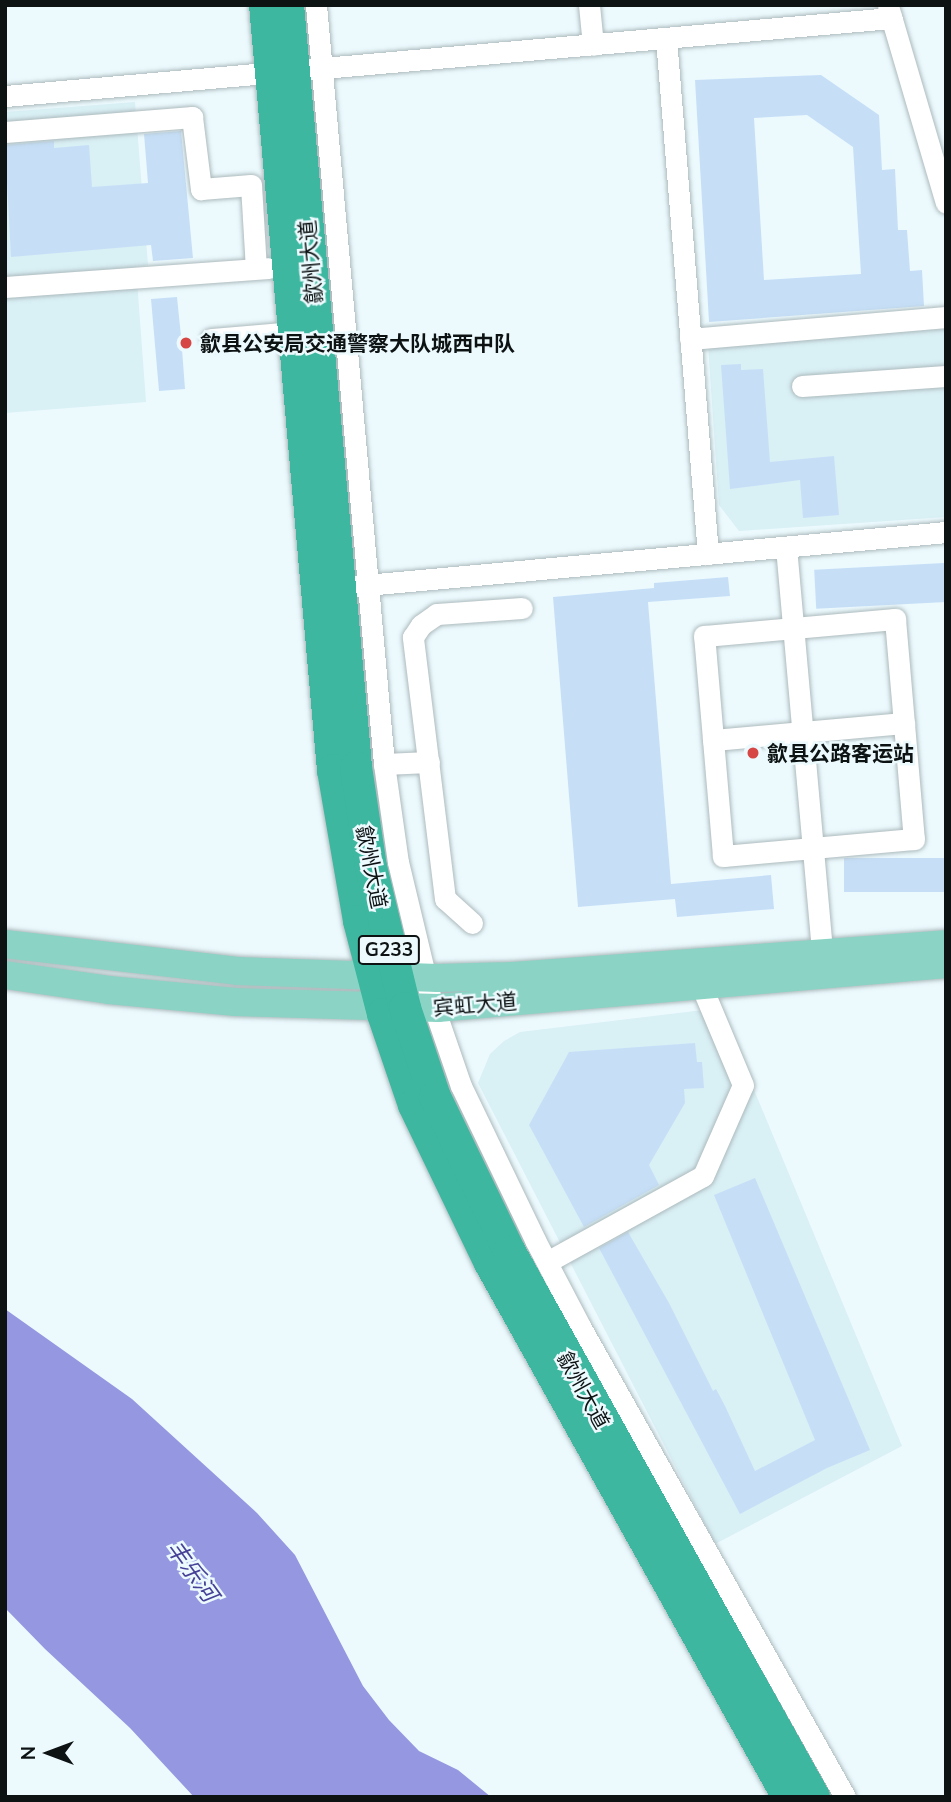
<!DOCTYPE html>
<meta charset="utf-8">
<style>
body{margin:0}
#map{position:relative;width:951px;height:1802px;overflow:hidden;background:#ecfafe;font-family:Mulish,"Noto Sans SC",sans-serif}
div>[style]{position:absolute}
.built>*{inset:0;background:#d9f0f5}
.water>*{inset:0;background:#9598e1}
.building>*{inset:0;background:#c6dff7;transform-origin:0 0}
.roads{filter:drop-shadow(0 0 2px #adbabd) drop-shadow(0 0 2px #adbabd)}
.minor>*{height:21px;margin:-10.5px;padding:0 10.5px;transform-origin:10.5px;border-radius:10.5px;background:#fff}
.major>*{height:28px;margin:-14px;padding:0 14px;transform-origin:14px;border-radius:14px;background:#8bd4c5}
.highway>*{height:32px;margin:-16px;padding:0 16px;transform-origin:16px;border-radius:16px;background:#3db79f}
.dots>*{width:19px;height:19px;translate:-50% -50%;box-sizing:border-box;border:4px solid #ecfafe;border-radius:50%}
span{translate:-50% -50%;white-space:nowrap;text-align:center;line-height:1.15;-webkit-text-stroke:5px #ecfafe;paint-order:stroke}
.shield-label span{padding:2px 5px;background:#ecfafe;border:2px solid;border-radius:5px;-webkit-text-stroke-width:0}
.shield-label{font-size:19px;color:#0d1213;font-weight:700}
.street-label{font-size:21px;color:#0d1213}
.poi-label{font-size:21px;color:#0d1213;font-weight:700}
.left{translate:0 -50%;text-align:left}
.water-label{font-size:23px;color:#464197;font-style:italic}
.frame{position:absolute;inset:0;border:7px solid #0d1213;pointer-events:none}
.north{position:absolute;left:14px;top:1718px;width:70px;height:70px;-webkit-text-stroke:5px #ecfafe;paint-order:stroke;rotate:270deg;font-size:19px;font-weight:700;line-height:28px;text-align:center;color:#0d1213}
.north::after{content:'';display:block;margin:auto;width:24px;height:32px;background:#0d1213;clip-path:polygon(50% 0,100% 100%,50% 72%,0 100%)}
</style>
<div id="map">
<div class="built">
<div style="clip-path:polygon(135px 102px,148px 265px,136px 267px,146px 402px,5px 413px,5px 112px)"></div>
<div style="clip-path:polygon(946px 329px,946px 517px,739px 531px,719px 505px,708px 345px)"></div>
<div style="clip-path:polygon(720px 1008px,902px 1446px,715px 1544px,478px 1083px,490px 1054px,504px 1041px,520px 1032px)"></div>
</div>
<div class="water">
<div style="clip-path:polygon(5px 1309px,132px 1399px,257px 1513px,295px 1555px,363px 1686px,389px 1720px,419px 1751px,458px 1770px,491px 1797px,194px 1797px,130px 1728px,45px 1649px,5px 1608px)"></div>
</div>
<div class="building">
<div style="clip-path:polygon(evenodd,821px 75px,879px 115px,882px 170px,895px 169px,898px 230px,907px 230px,910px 271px,922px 270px,924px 306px,709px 322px,695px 80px,821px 75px,807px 115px,853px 147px,861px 274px,764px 280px,754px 118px,807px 115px)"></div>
<div style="clip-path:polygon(181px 131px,193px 258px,153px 261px,151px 245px,11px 257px,5px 145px,54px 141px,54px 148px,89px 145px,92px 187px,148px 183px,144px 134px)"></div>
<div style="clip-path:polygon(177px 297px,181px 336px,186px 335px,187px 349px,182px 349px,185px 389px,159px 391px,151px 299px)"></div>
<div style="clip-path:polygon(741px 364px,741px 370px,763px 369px,770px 462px,834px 456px,839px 515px,803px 518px,800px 480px,730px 489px,721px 365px)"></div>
<div style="left:944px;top:563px;width:39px;height:130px;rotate:87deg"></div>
<div style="clip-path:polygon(728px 577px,730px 596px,648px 602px,671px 884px,771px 875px,774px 909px,677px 917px,675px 899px,578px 907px,553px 597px,654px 588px,654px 583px)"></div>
<div style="left:946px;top:858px;width:34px;height:102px;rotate:90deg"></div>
<div style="clip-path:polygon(695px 1043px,697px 1062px,702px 1062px,704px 1088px,684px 1089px,685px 1103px,649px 1165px,659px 1185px,584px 1227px,529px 1125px,569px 1052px)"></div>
<div style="clip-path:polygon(755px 1178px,870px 1450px,827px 1468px,740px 1514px,599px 1248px,628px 1232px,669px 1303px,713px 1391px,716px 1389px,725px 1406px,755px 1471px,815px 1440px,714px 1195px)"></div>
</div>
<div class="roads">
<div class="minor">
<div style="left:316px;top:5px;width:762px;rotate:84.88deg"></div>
<div style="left:384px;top:764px;width:99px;rotate:81.9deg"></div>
<div style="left:398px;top:862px;width:141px;rotate:76.5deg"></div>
<div style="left:431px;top:999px;width:92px;rotate:71deg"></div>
<div style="left:461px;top:1086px;width:171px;rotate:64.3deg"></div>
<div style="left:535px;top:1240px;width:99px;rotate:62.4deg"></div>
<div style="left:581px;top:1328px;width:538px;rotate:60.62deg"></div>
<div style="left:589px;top:5px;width:40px;rotate:84.3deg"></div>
<div style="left:888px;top:6px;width:205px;rotate:73.6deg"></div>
<div style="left:666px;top:38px;width:518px;rotate:85.35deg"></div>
<div style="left:5px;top:96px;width:890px;rotate:-5.03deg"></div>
<div style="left:5px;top:132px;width:188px;rotate:-4.6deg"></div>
<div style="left:192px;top:117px;width:73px;rotate:82.9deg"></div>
<div style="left:201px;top:189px;width:50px;rotate:-4.6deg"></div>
<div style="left:251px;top:185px;width:83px;rotate:86.6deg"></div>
<div style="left:5px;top:287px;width:264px;rotate:-4.1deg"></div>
<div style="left:211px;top:339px;width:82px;rotate:-4.9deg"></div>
<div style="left:690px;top:339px;width:257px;rotate:-4.9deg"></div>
<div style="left:802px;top:386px;width:144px;rotate:-4deg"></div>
<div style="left:786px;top:547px;width:409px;rotate:84.9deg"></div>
<div style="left:355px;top:586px;width:593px;rotate:-5.22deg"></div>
<div style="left:895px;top:619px;width:221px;rotate:85.1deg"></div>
<div style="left:914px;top:839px;width:192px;rotate:174.9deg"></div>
<div style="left:723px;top:856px;width:221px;rotate:-94.9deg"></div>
<div style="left:704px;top:636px;width:192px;rotate:-5.1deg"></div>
<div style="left:713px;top:740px;width:192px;rotate:-5.1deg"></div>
<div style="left:384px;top:764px;width:45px;rotate:-2.5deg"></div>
<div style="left:472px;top:923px;width:36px;rotate:-138deg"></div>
<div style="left:445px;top:899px;width:264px;rotate:-97deg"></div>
<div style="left:413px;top:637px;width:14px;rotate:-56deg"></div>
<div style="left:421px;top:625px;width:19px;rotate:-35deg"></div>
<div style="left:437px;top:614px;width:85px;rotate:-4deg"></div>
<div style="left:547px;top:1262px;width:178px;rotate:-28.9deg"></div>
<div style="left:703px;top:1176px;width:99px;rotate:-66.3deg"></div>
<div style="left:743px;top:1085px;width:108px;rotate:-112.8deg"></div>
</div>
<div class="major">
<div style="left:5px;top:944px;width:234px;rotate:6.6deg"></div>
<div style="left:237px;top:971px;width:201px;rotate:2deg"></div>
<div style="left:438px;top:978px;width:75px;rotate:-1.5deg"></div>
<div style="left:513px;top:976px;width:434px;rotate:-4.2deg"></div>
<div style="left:5px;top:975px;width:105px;rotate:8.2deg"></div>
<div style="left:109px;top:990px;width:127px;rotate:5.4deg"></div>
<div style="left:235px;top:1002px;width:203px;rotate:1.7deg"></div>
<div style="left:438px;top:1008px;width:510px;rotate:-4.95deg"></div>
</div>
<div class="highway">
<div style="left:265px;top:5px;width:768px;rotate:84.92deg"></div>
<div style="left:333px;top:770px;width:153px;rotate:80.2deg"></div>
<div style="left:359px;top:921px;width:96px;rotate:75.5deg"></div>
<div style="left:383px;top:1014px;width:96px;rotate:71.2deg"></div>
<div style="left:414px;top:1105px;width:175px;rotate:64.3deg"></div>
<div style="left:490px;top:1263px;width:612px;rotate:60.84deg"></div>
<div style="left:288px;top:5px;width:765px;rotate:84.9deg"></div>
<div style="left:356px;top:767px;width:101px;rotate:81.5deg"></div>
<div style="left:371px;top:867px;width:145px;rotate:76.4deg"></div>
<div style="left:405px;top:1008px;width:94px;rotate:71.4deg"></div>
<div style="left:435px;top:1097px;width:172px;rotate:64.2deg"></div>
<div style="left:510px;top:1252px;width:624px;rotate:60.85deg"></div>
</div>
</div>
<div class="dots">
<div style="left:186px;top:343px;background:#d64644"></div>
<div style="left:753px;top:753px;background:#d64644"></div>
</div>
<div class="shield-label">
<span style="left:389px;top:950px">G233</span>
</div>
<div class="street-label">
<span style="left:310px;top:262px;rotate:-95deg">歙州大道</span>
<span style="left:372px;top:867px;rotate:79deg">歙州大道</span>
<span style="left:475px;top:1004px;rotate:-5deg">宾虹大道</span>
<span style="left:584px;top:1390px;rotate:61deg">歙州大道</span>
</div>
<div class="poi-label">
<span class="left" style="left:200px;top:343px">歙县公安局交通警察大队城西中队</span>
<span class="left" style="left:767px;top:753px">歙县公路客运站</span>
</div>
<div class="water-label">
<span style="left:192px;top:1571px;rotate:54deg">丰乐河</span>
</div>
<div class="frame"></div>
<div class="north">N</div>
</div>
